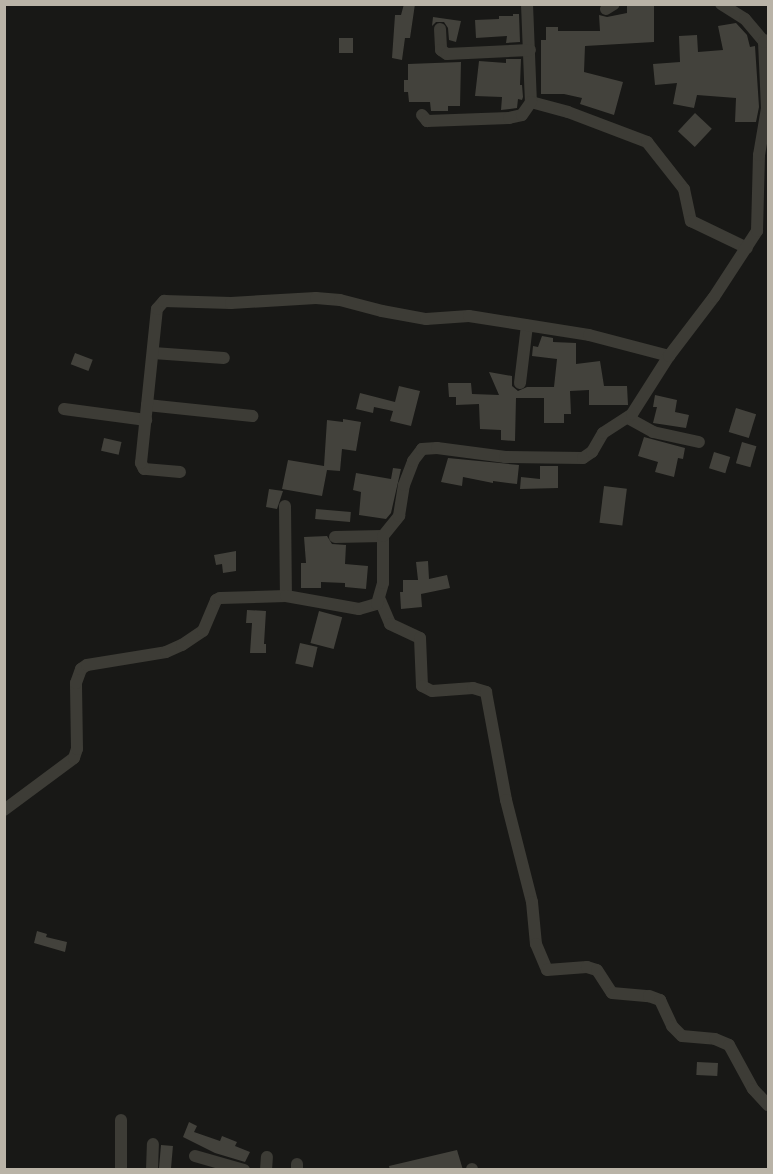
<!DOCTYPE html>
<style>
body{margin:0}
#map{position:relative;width:773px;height:1174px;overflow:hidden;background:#181816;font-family:"Sofia Sans Condensed",sans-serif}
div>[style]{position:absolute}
.building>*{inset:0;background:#43423c;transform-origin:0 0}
.street>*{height:12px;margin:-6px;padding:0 6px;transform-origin:6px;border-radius:6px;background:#3d3c36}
span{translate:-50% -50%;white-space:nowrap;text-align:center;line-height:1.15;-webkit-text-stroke:4.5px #131311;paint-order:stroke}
.frame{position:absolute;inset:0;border:6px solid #b9b3a7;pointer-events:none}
</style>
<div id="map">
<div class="building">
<div style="clip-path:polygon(404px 4px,415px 4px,410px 38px,405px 38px,402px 60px,392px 58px,395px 15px,401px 15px)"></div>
<div style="clip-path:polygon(627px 5px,654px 5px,654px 42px,585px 46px,584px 72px,623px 82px,614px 115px,580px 104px,582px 98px,564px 94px,541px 94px,541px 40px,546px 40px,546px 27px,558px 27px,558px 31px,600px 31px,599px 15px,607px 17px,627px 13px)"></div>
<div style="clip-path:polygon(513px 14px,519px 14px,520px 42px,506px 43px,507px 36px,476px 38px,475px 20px,499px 19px,499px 16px,513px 16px)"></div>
<div style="clip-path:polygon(433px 17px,461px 21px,456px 42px,449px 40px,448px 28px,444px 22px,436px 22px,432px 26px)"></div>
<div style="clip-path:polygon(736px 23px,747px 35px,750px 47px,755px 46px,759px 107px,756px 122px,735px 122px,736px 98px,697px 95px,694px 108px,673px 104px,677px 83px,655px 85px,653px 64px,680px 62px,679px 36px,697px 35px,698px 52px,723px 50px,718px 26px)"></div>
<div style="left:339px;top:38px;width:14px;height:15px"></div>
<div style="clip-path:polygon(506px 59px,521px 59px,520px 85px,522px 85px,523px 97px,522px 100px,518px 99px,517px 108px,501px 110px,502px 97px,475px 96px,479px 61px,506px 63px)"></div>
<div style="clip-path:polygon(461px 62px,460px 106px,448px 106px,448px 111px,431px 111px,430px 102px,409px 102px,408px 92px,404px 92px,404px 80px,408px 80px,408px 64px)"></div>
<div style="left:695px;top:113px;width:23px;height:25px;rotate:43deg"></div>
<div style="clip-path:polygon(542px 336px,553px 338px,553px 342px,576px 343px,576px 364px,600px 361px,604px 386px,627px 386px,628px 405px,589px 405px,589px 390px,570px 391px,571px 414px,564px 414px,564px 423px,544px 423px,544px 398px,516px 398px,515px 441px,501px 440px,501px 430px,480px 429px,479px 404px,456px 405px,456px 397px,449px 397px,448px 383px,471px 383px,472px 394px,499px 395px,489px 372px,512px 376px,512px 386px,518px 391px,527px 387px,554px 387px,557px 359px,532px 356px,533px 346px,538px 347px)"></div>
<div style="left:75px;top:353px;width:19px;height:12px;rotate:21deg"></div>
<div style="clip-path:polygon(399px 386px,420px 391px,411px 426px,390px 421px,393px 411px,374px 407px,373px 413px,356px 409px,360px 393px,395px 402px)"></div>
<div style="clip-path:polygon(655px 395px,677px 400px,675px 412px,689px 415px,686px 428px,653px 423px,657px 407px,653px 407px)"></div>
<div style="left:736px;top:408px;width:21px;height:25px;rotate:17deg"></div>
<div style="clip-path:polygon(343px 419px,361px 422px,356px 451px,342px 449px,340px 471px,327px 470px,322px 496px,282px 489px,288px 460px,324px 466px,327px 420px,343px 422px)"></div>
<div style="clip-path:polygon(644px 437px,685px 448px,683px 459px,678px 458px,674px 477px,655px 472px,658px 462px,638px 456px)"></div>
<div style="left:104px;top:438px;width:18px;height:13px;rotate:13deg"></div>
<div style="left:742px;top:442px;width:15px;height:22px;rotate:16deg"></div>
<div style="left:714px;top:452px;width:17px;height:17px;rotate:17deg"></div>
<div style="clip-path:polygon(448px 458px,519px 465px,517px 484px,493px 481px,493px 483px,463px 477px,462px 486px,441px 482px)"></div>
<div style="clip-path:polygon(540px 466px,558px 466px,558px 488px,520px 489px,521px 477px,540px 479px)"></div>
<div style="clip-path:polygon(393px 468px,401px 469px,391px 513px,386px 519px,359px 515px,361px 492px,353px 490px,356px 473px,391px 479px)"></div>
<div style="left:604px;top:486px;width:23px;height:37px;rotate:7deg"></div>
<div style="clip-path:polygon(269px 489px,283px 491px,277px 509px,266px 507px)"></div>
<div style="left:316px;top:509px;width:35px;height:10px;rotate:5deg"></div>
<div style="clip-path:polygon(327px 536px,332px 544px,346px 545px,345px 564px,368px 566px,366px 589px,345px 587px,345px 583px,321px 582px,321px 588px,301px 588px,301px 563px,306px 563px,304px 537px)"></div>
<div style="clip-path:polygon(236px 551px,236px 571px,223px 573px,222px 564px,216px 565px,214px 555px)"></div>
<div style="clip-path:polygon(428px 561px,429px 579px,447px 575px,450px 588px,421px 594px,422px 607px,401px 609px,400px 592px,403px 592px,403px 580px,418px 580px,416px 562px)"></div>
<div style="clip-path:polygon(247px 610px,266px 611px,264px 644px,266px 644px,266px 653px,250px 653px,252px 623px,246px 623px)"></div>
<div style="left:319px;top:611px;width:24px;height:33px;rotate:15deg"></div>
<div style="left:300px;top:643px;width:18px;height:21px;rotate:13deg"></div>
<div style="clip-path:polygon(37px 931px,47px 934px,46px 937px,67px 942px,65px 952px,34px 943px)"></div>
<div style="left:697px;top:1062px;width:21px;height:13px;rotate:3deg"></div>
<div style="clip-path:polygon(189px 1122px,197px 1126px,194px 1132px,220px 1141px,222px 1136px,237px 1142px,235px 1146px,250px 1152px,245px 1162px,215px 1153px,183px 1137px)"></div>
<div style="left:161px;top:1145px;width:12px;height:25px;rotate:5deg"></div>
<div style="clip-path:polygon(457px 1150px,463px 1170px,390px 1170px,389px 1166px)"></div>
</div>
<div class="street">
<div style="left:527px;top:4px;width:98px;rotate:87.7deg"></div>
<div style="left:531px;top:102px;width:38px;rotate:15deg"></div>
<div style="left:568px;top:112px;width:85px;rotate:20.8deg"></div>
<div style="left:647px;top:142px;width:60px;rotate:51.8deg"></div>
<div style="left:684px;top:189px;width:33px;rotate:78deg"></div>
<div style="left:691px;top:221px;width:62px;rotate:25.7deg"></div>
<div style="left:721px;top:4px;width:28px;rotate:32deg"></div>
<div style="left:745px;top:19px;width:30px;rotate:50deg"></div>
<div style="left:606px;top:9px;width:9px;rotate:-32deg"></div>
<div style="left:440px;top:29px;width:21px;rotate:87deg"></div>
<div style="left:441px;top:50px;width:7px;rotate:34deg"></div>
<div style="left:447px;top:54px;width:83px;rotate:-2.8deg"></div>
<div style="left:422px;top:115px;width:8px;rotate:50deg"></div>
<div style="left:427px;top:121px;width:82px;rotate:-2.1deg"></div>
<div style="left:509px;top:118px;width:13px;rotate:-13deg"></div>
<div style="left:522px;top:115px;width:16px;rotate:-55deg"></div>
<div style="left:153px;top:353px;width:71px;rotate:4deg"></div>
<div style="left:520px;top:383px;width:58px;rotate:-83.1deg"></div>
<div style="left:147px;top:405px;width:106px;rotate:6deg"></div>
<div style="left:64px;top:409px;width:83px;rotate:7.6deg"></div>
<div style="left:628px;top:418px;width:29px;rotate:29deg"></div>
<div style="left:653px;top:432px;width:47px;rotate:12.3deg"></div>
<div style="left:180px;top:472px;width:36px;rotate:-175deg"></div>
<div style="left:144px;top:469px;width:7px;rotate:-117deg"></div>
<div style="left:141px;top:463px;width:155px;rotate:-84.1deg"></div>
<div style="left:157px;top:309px;width:11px;rotate:-49deg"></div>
<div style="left:164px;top:301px;width:67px;rotate:1.7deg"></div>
<div style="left:231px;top:303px;width:85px;rotate:-3.4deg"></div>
<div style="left:316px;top:298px;width:24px;rotate:5deg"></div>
<div style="left:340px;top:300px;width:43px;rotate:14.7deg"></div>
<div style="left:382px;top:311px;width:45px;rotate:10.3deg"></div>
<div style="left:426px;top:319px;width:43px;rotate:-4deg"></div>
<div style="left:469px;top:316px;width:121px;rotate:9deg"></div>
<div style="left:589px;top:335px;width:83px;rotate:14.7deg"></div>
<div style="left:285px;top:506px;width:90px;rotate:89.4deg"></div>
<div style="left:335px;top:537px;width:48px;rotate:-1.2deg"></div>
<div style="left:380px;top:600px;width:26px;rotate:67deg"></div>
<div style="left:390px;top:624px;width:33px;rotate:25deg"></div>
<div style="left:420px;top:638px;width:48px;rotate:87.6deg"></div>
<div style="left:422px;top:686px;width:11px;rotate:27deg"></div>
<div style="left:432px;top:691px;width:41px;rotate:-4.2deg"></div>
<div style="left:473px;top:688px;width:14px;rotate:17deg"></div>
<div style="left:486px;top:692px;width:110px;rotate:79.5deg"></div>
<div style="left:506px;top:800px;width:105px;rotate:75.7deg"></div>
<div style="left:532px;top:902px;width:42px;rotate:84.6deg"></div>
<div style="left:536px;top:944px;width:28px;rotate:67deg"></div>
<div style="left:547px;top:970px;width:40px;rotate:-4.3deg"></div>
<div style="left:587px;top:967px;width:10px;rotate:17deg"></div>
<div style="left:597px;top:970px;width:27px;rotate:57deg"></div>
<div style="left:612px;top:993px;width:37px;rotate:5deg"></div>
<div style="left:649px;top:996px;width:12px;rotate:20deg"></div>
<div style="left:660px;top:1000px;width:29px;rotate:65deg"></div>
<div style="left:672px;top:1026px;width:14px;rotate:45deg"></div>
<div style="left:682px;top:1036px;width:33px;rotate:5deg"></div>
<div style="left:715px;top:1039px;width:15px;rotate:23deg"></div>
<div style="left:729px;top:1045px;width:50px;rotate:61.4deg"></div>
<div style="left:753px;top:1089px;width:22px;rotate:47deg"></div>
<div style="left:4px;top:810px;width:87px;rotate:-36.6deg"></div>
<div style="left:74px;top:758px;width:9px;rotate:-72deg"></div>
<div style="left:77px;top:749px;width:66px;rotate:-90.9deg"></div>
<div style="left:76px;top:683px;width:15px;rotate:-70deg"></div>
<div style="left:81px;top:669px;width:7px;rotate:-34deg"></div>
<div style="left:87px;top:665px;width:80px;rotate:-9.3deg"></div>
<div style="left:166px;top:652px;width:17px;rotate:-24deg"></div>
<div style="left:182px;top:645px;width:25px;rotate:-34deg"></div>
<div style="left:203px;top:631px;width:34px;rotate:-67deg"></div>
<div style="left:216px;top:600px;width:4px;rotate:-27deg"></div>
<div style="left:220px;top:598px;width:66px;rotate:-1.7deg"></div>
<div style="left:286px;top:596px;width:74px;rotate:10.1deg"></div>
<div style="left:359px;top:609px;width:19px;rotate:-16deg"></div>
<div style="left:377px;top:604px;width:22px;rotate:-74deg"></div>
<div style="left:383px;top:583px;width:47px;rotate:-90deg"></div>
<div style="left:383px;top:536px;width:26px;rotate:-51deg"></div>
<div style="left:399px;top:516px;width:31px;rotate:-81deg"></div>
<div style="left:404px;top:485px;width:26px;rotate:-69deg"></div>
<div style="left:413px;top:461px;width:15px;rotate:-53deg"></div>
<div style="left:422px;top:449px;width:15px;rotate:-4deg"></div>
<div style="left:437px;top:448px;width:69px;rotate:7.5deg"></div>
<div style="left:505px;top:457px;width:78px;rotate:0.7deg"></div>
<div style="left:583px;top:458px;width:11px;rotate:-34deg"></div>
<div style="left:592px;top:452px;width:22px;rotate:-60deg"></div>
<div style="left:603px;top:433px;width:35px;rotate:-33deg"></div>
<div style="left:632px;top:414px;width:69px;rotate:-57.5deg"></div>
<div style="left:669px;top:356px;width:74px;rotate:-52.7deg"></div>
<div style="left:714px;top:297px;width:79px;rotate:-56.9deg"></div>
<div style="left:757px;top:231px;width:76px;rotate:-88.5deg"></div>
<div style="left:759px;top:155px;width:48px;rotate:-80.3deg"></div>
<div style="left:767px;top:108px;width:66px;rotate:-92.6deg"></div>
<div style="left:764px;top:42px;width:4px;rotate:-27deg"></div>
<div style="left:195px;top:1156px;width:51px;rotate:15.9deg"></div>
<div style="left:297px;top:1164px;width:6px;rotate:90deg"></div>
<div style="left:121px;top:1170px;width:50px;rotate:-90deg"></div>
<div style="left:152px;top:1170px;width:26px;rotate:-88deg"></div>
<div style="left:266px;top:1170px;width:13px;rotate:-86deg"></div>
<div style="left:472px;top:1170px;width:1px;rotate:-90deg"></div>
</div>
<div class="frame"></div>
</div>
